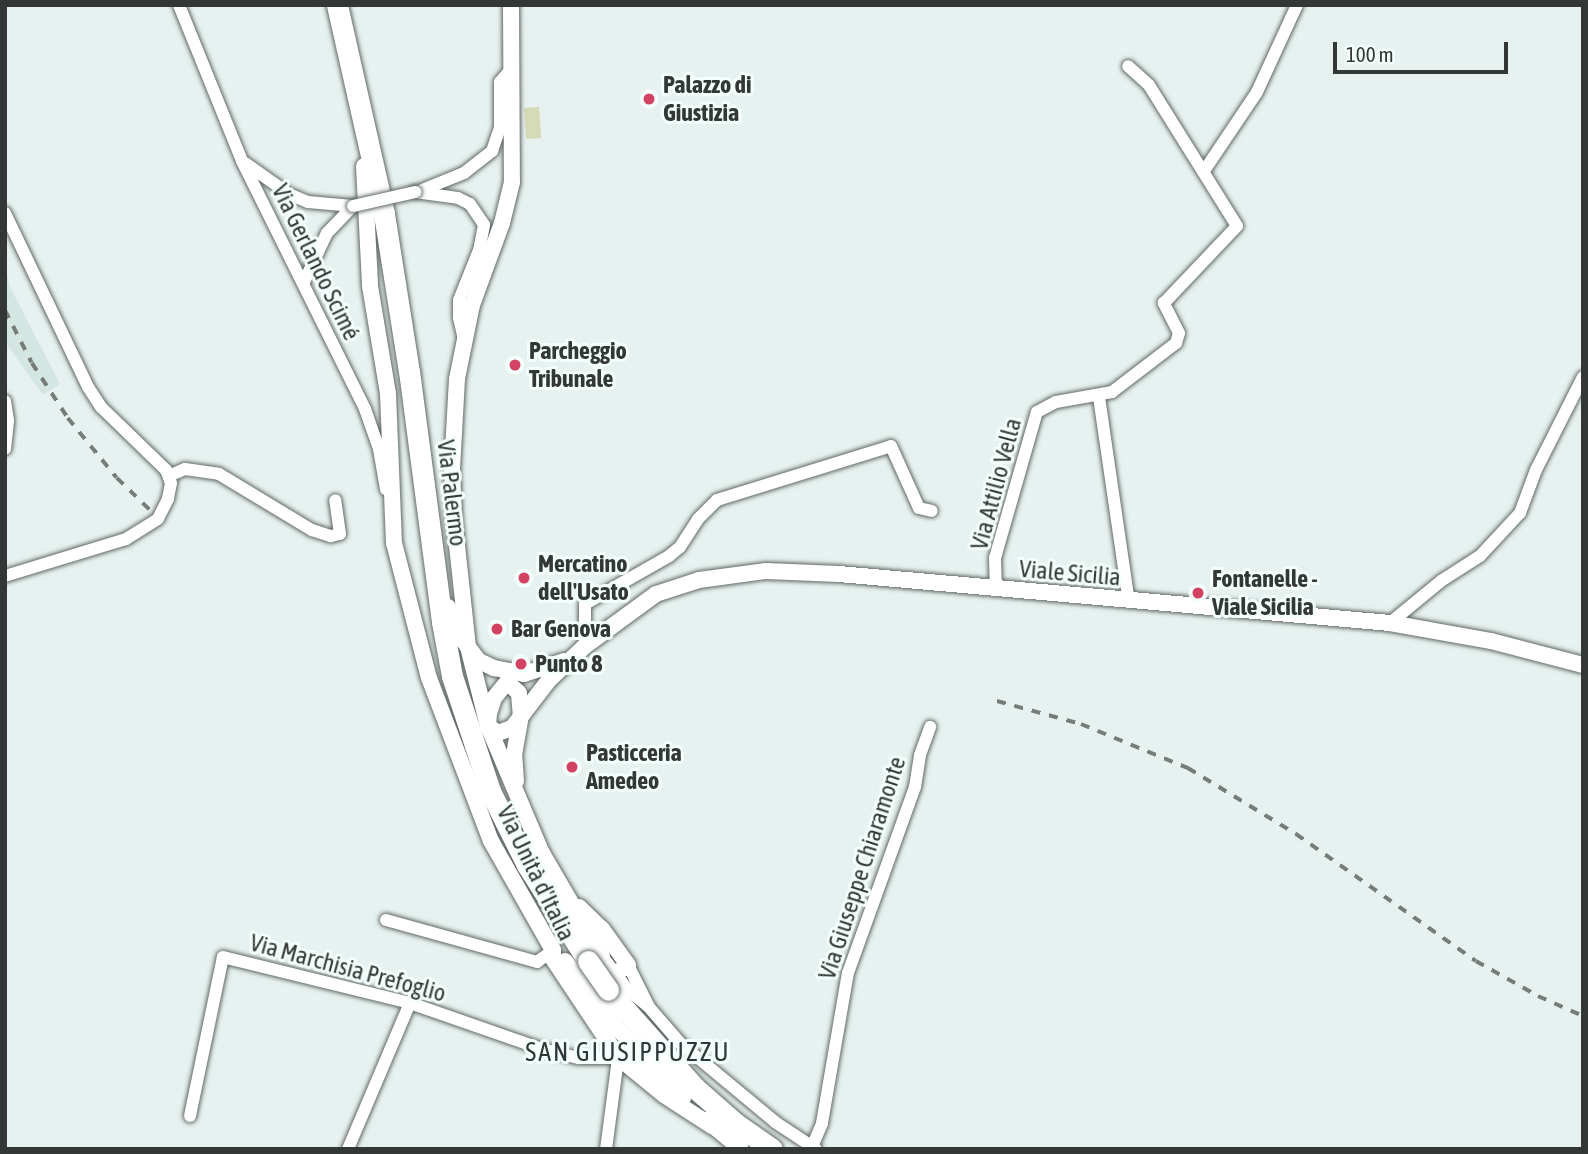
<!DOCTYPE html>
<meta charset="utf-8">
<style>
body{margin:0}
#map{position:relative;width:1588px;height:1154px;overflow:hidden;background:#e7f1ef;font-family:"Asap Condensed",sans-serif}
div>[style]{position:absolute}
.built>*{inset:0;background:#d3e6e2}
.green>*{inset:0;background:#d5dab7;transform-origin:0 0}
.roads{filter:drop-shadow(0 0 2px #606967) drop-shadow(0 0 2px #606967)}
.minor>*{height:12px;margin:-6px;padding:0 6px;transform-origin:6px;border-radius:6px;background:#fff}
.tertiary>*{height:16px;margin:-8px;padding:0 8px;transform-origin:8px;border-radius:8px;background:#fff}
.primary>*{height:21px;margin:-10.5px;padding:0 10.5px;transform-origin:10.5px;border-radius:10.5px;background:#fff}
.rail>*{height:3.5px;margin-top:-1.75px;transform-origin:0;background:repeating-linear-gradient(90deg,#767c7a 0 9px,transparent 0 18px)}
.bridges{filter:drop-shadow(0 0 2px #606967) drop-shadow(0 0 2px #606967)}
.minor-bridge>*{height:12px;margin:-6px;padding:0 6px;transform-origin:6px;border-radius:6px;background:#fff}
.primary-bridge>*{height:21px;margin:-10.5px;padding:0 10.5px;transform-origin:10.5px;border-radius:10.5px;background:#fff}
.dots>*{width:19px;height:19px;translate:-50% -50%;box-sizing:border-box;border:4px solid #f4fffd;border-radius:50%}
span{translate:-50% -50%;white-space:nowrap;text-align:center;line-height:1.15;-webkit-text-stroke:6px #f4fffd;paint-order:stroke}
.poi-label{font-size:24px;color:#333736;font-weight:700}
.left{translate:0 -50%;text-align:left}
.street-label{font-size:24px;color:#333736}
.neighbourhood-label{font-size:26px;color:#2f3836;letter-spacing:2px}
.frame{position:absolute;inset:0;border:7px solid #333736;pointer-events:none}
.scale{position:absolute;left:1333px;top:42px;width:175px;height:32px;box-sizing:border-box;border:4px solid #333736;border-top:0;padding-left:9px;font-size:21px;line-height:24px;white-space:nowrap;color:#333736;-webkit-text-stroke:5px #f4fffd;paint-order:stroke}
</style>
<div id="map">
<div class="built">
<div style="clip-path:polygon(5px 267px,10px 287px,60px 384px,43px 395px,5px 342px)"></div>
</div>
<div class="green">
<div style="left:539px;top:107px;width:31px;height:15px;rotate:86deg"></div>
</div>
<div class="roads">
<div class="minor">
<div style="left:179px;top:5px;width:168px;rotate:68deg"></div>
<div style="left:242px;top:161px;width:277px;rotate:63.6deg"></div>
<div style="left:365px;top:409px;width:42px;rotate:70.7deg"></div>
<div style="left:379px;top:449px;width:41px;rotate:80.1deg"></div>
<div style="left:245px;top:163px;width:54px;rotate:35.2deg"></div>
<div style="left:289px;top:194px;width:21px;rotate:23deg"></div>
<div style="left:308px;top:202px;width:45px;rotate:5.1deg"></div>
<div style="left:1204px;top:171px;width:95px;rotate:-56.1deg"></div>
<div style="left:1257px;top:92px;width:96px;rotate:-65.3deg"></div>
<div style="left:422px;top:190px;width:45px;rotate:-22deg"></div>
<div style="left:464px;top:173px;width:36px;rotate:-38deg"></div>
<div style="left:492px;top:151px;width:24px;rotate:-71deg"></div>
<div style="left:500px;top:128px;width:46px;rotate:-90deg"></div>
<div style="left:500px;top:82px;width:18px;rotate:-49deg"></div>
<div style="left:415px;top:192px;width:43px;rotate:7.9deg"></div>
<div style="left:458px;top:198px;width:13px;rotate:27deg"></div>
<div style="left:470px;top:204px;width:25px;rotate:56deg"></div>
<div style="left:484px;top:225px;width:25px;rotate:101deg"></div>
<div style="left:479px;top:250px;width:54px;rotate:111.8deg"></div>
<div style="left:459px;top:300px;width:18px;rotate:90deg"></div>
<div style="left:459px;top:318px;width:23px;rotate:77deg"></div>
<div style="left:5px;top:213px;width:193px;rotate:64.5deg"></div>
<div style="left:88px;top:387px;width:24px;rotate:57deg"></div>
<div style="left:101px;top:407px;width:91px;rotate:44.1deg"></div>
<div style="left:166px;top:470px;width:14px;rotate:69deg"></div>
<div style="left:171px;top:483px;width:16px;rotate:101deg"></div>
<div style="left:168px;top:499px;width:22px;rotate:117deg"></div>
<div style="left:158px;top:519px;width:38px;rotate:148deg"></div>
<div style="left:126px;top:539px;width:127px;rotate:163deg"></div>
<div style="left:304px;top:282px;width:54px;rotate:-64.9deg"></div>
<div style="left:327px;top:233px;width:37px;rotate:-46deg"></div>
<div style="left:1099px;top:397px;width:207px;rotate:81.7deg"></div>
<div style="left:5px;top:401px;width:20px;rotate:81deg"></div>
<div style="left:8px;top:421px;width:28px;rotate:96deg"></div>
<div style="left:169px;top:476px;width:17px;rotate:-24deg"></div>
<div style="left:185px;top:469px;width:34px;rotate:8deg"></div>
<div style="left:219px;top:474px;width:109px;rotate:31.1deg"></div>
<div style="left:312px;top:530px;width:20px;rotate:18deg"></div>
<div style="left:331px;top:536px;width:9px;rotate:-13deg"></div>
<div style="left:340px;top:534px;width:34px;rotate:-98deg"></div>
<div style="left:996px;top:589px;width:31px;rotate:-92deg"></div>
<div style="left:995px;top:558px;width:152px;rotate:-74deg"></div>
<div style="left:1037px;top:412px;width:21px;rotate:-28deg"></div>
<div style="left:1056px;top:402px;width:57px;rotate:-10.1deg"></div>
<div style="left:1112px;top:392px;width:81px;rotate:-37.4deg"></div>
<div style="left:1176px;top:343px;width:10px;rotate:-73deg"></div>
<div style="left:1179px;top:333px;width:34px;rotate:-117deg"></div>
<div style="left:1164px;top:303px;width:106px;rotate:-46.5deg"></div>
<div style="left:1237px;top:226px;width:166px;rotate:-122deg"></div>
<div style="left:1149px;top:85px;width:28px;rotate:-138deg"></div>
<div style="left:1390px;top:623px;width:66px;rotate:-39.5deg"></div>
<div style="left:1441px;top:581px;width:46px;rotate:-32.7deg"></div>
<div style="left:1480px;top:556px;width:59px;rotate:-47.1deg"></div>
<div style="left:1520px;top:513px;width:46px;rotate:-69.6deg"></div>
<div style="left:1536px;top:470px;width:104px;rotate:-63.2deg"></div>
<div style="left:585px;top:646px;width:42px;rotate:-90deg"></div>
<div style="left:585px;top:604px;width:97px;rotate:-29.7deg"></div>
<div style="left:669px;top:556px;width:14px;rotate:-39deg"></div>
<div style="left:680px;top:547px;width:33px;rotate:-57deg"></div>
<div style="left:698px;top:519px;width:27px;rotate:-45deg"></div>
<div style="left:717px;top:500px;width:182px;rotate:-17.2deg"></div>
<div style="left:891px;top:446px;width:68px;rotate:65.7deg"></div>
<div style="left:919px;top:508px;width:13px;rotate:13deg"></div>
<div style="left:386px;top:920px;width:157px;rotate:15.5deg"></div>
<div style="left:537px;top:962px;width:20px;rotate:-37deg"></div>
<div style="left:602px;top:956px;width:43px;rotate:52.6deg"></div>
<div style="left:628px;top:990px;width:26px;rotate:39deg"></div>
<div style="left:648px;top:1006px;width:49px;rotate:49.1deg"></div>
<div style="left:680px;top:1043px;width:124px;rotate:39.7deg"></div>
<div style="left:775px;top:1122px;width:49px;rotate:33.4deg"></div>
<div style="left:628px;top:965px;width:45px;rotate:63.4deg"></div>
<div style="left:190px;top:1116px;width:162px;rotate:-78.3deg"></div>
<div style="left:223px;top:957px;width:193px;rotate:13.8deg"></div>
<div style="left:410px;top:1003px;width:140px;rotate:19.2deg"></div>
<div style="left:542px;top:1049px;width:38px;rotate:14deg"></div>
<div style="left:579px;top:1058px;width:49px"></div>
<div style="left:628px;top:1058px;width:37px;rotate:33deg"></div>
<div style="left:812px;top:1147px;width:26px;rotate:-67deg"></div>
<div style="left:822px;top:1123px;width:152px;rotate:-80.2deg"></div>
<div style="left:848px;top:973px;width:198px;rotate:-70.2deg"></div>
<div style="left:915px;top:787px;width:32px;rotate:-81deg"></div>
<div style="left:920px;top:755px;width:30px;rotate:-70deg"></div>
<div style="left:348px;top:1149px;width:159px;rotate:-67deg"></div>
<div style="left:606px;top:1149px;width:98px;rotate:-82.4deg"></div>
</div>
<div class="tertiary">
<div style="left:511px;top:5px;width:177px;rotate:89.7deg"></div>
<div style="left:512px;top:182px;width:42px;rotate:103.7deg"></div>
<div style="left:502px;top:223px;width:87px;rotate:110.1deg"></div>
<div style="left:472px;top:305px;width:76px;rotate:101.5deg"></div>
<div style="left:457px;top:379px;width:90px;rotate:93.2deg"></div>
<div style="left:452px;top:469px;width:49px;rotate:87.7deg"></div>
<div style="left:454px;top:518px;width:130px;rotate:83.8deg"></div>
<div style="left:468px;top:647px;width:81px;rotate:75.8deg"></div>
<div style="left:488px;top:726px;width:138px;rotate:67deg"></div>
<div style="left:542px;top:853px;width:119px;rotate:59.8deg"></div>
<div style="left:364px;top:166px;width:120px;rotate:87.1deg"></div>
<div style="left:370px;top:286px;width:109px;rotate:80.5deg"></div>
<div style="left:388px;top:394px;width:149px;rotate:87.7deg"></div>
<div style="left:394px;top:543px;width:139px;rotate:75.5deg"></div>
<div style="left:429px;top:678px;width:174px;rotate:69.2deg"></div>
<div style="left:491px;top:841px;width:125px;rotate:60.4deg"></div>
<div style="left:553px;top:950px;width:9px;rotate:90deg"></div>
<div style="left:553px;top:959px;width:119px;rotate:56.3deg"></div>
<div style="left:619px;top:1058px;width:58px;rotate:39.4deg"></div>
<div style="left:664px;top:1095px;width:57px;rotate:32.9deg"></div>
<div style="left:448px;top:607px;width:25px;rotate:72deg"></div>
<div style="left:456px;top:631px;width:20px;rotate:53deg"></div>
<div style="left:468px;top:647px;width:18px;rotate:52deg"></div>
<div style="left:479px;top:661px;width:17px;rotate:25deg"></div>
<div style="left:494px;top:668px;width:31px;rotate:11deg"></div>
<div style="left:524px;top:674px;width:42px;rotate:-18deg"></div>
<div style="left:521px;top:717px;width:24px;rotate:-95deg"></div>
<div style="left:519px;top:693px;width:16px;rotate:-137deg"></div>
<div style="left:507px;top:682px;width:21px;rotate:129deg"></div>
<div style="left:494px;top:698px;width:16px;rotate:108deg"></div>
<div style="left:489px;top:713px;width:13px;rotate:94deg"></div>
<div style="left:488px;top:726px;width:12px;rotate:35deg"></div>
<div style="left:498px;top:733px;width:15px;rotate:-20deg"></div>
<div style="left:512px;top:728px;width:61px;rotate:-52.4deg"></div>
<div style="left:549px;top:680px;width:50px;rotate:-43.4deg"></div>
<div style="left:585px;top:646px;width:88px;rotate:-36.2deg"></div>
<div style="left:656px;top:594px;width:45px;rotate:-18deg"></div>
<div style="left:699px;top:580px;width:68px;rotate:-7.7deg"></div>
<div style="left:766px;top:571px;width:73px;rotate:2.4deg"></div>
<div style="left:839px;top:574px;width:553px;rotate:5.08deg"></div>
<div style="left:1390px;top:623px;width:103px;rotate:10.1deg"></div>
<div style="left:1491px;top:641px;width:95px;rotate:14.6deg"></div>
<div style="left:516px;top:781px;width:26px;rotate:-94deg"></div>
<div style="left:514px;top:755px;width:36px;rotate:-80deg"></div>
<div style="left:579px;top:907px;width:32px;rotate:44deg"></div>
<div style="left:602px;top:929px;width:44px;rotate:54.2deg"></div>
<div style="left:628px;top:965px;width:42px;rotate:144.8deg"></div>
<div style="left:565px;top:961px;width:88px;rotate:52deg"></div>
<div style="left:619px;top:1030px;width:93px;rotate:46.3deg"></div>
<div style="left:706px;top:1120px;width:45px;rotate:39.6deg"></div>
</div>
<div class="primary">
<div style="left:337px;top:5px;width:214px;rotate:77.3deg"></div>
<div style="left:384px;top:214px;width:159px;rotate:81deg"></div>
<div style="left:409px;top:371px;width:253px;rotate:82.5deg"></div>
<div style="left:442px;top:622px;width:55px;rotate:79.5deg"></div>
<div style="left:452px;top:676px;width:121px;rotate:71.7deg"></div>
<div style="left:490px;top:791px;width:83px;rotate:63.4deg"></div>
<div style="left:527px;top:865px;width:114px;rotate:57.6deg"></div>
<div style="left:608px;top:990px;width:131px;rotate:48.4deg"></div>
<div style="left:695px;top:1088px;width:53px;rotate:41.2deg"></div>
<div style="left:735px;top:1123px;width:45px;rotate:35.1deg"></div>
</div>
</div>
<div class="rail">
<div style="left:5px;top:310px;width:59px;rotate:63deg"></div>
<div style="left:32px;top:363px;width:66px;rotate:56.8deg"></div>
<div style="left:68px;top:418px;width:77px;rotate:50.8deg"></div>
<div style="left:117px;top:478px;width:47px;rotate:44.1deg"></div>
<div style="left:997px;top:701px;width:87px;rotate:15.3deg"></div>
<div style="left:1081px;top:724px;width:116px;rotate:22.4deg"></div>
<div style="left:1188px;top:768px;width:127px;rotate:31.4deg"></div>
<div style="left:1296px;top:834px;width:220px;rotate:35.2deg"></div>
<div style="left:1476px;top:961px;width:71px;rotate:29.4deg"></div>
<div style="left:1538px;top:996px;width:49px;rotate:24deg"></div>
</div>
<div class="bridges">
<div class="minor-bridge">
<div style="left:353px;top:206px;width:64px;rotate:-12.7deg"></div>
</div>
<div class="primary-bridge">
<div style="left:588px;top:961px;width:35px;rotate:55deg"></div>
</div>
</div>
<div class="dots">
<div style="left:649px;top:99px;background:#d24363"></div>
<div style="left:515px;top:365px;background:#d24363"></div>
<div style="left:524px;top:578px;background:#d24363"></div>
<div style="left:1198px;top:593px;background:#d24363"></div>
<div style="left:497px;top:629px;background:#d24363"></div>
<div style="left:521px;top:664px;background:#d24363"></div>
<div style="left:572px;top:767px;background:#d24363"></div>
</div>
<div class="poi-label">
<span class="left" style="left:663px;top:99px">Palazzo di<br>Giustizia</span>
<span class="left" style="left:529px;top:365px">Parcheggio<br>Tribunale</span>
<span class="left" style="left:538px;top:578px">Mercatino<br>dell'Usato</span>
<span class="left" style="left:1212px;top:593px">Fontanelle -<br>Viale Sicilia</span>
<span class="left" style="left:511px;top:629px">Bar Genova</span>
<span class="left" style="left:535px;top:664px">Punto 8</span>
<span class="left" style="left:586px;top:767px">Pasticceria<br>Amedeo</span>
</div>
<div class="street-label">
<span style="left:316px;top:262px;rotate:64deg">Via Gerlando Scimé</span>
<span style="left:996px;top:484px;rotate:-75deg">Via Attilio Vella</span>
<span style="left:452px;top:493px;rotate:83deg">Via Palermo</span>
<span style="left:1070px;top:573px;rotate:5deg">Viale Sicilia</span>
<span style="left:862px;top:868px;rotate:-72deg">Via Giuseppe Chiaramonte</span>
<span style="left:536px;top:873px;rotate:64deg">Via Unità d'Italia</span>
<span style="left:348px;top:968px;rotate:15deg">Via Marchisia Prefoglio</span>
</div>
<div class="neighbourhood-label">
<span style="left:628px;top:1053px">SAN GIUSIPPUZZU</span>
</div>
<div class="frame"></div>
<div class="scale">100 m</div>
</div>
